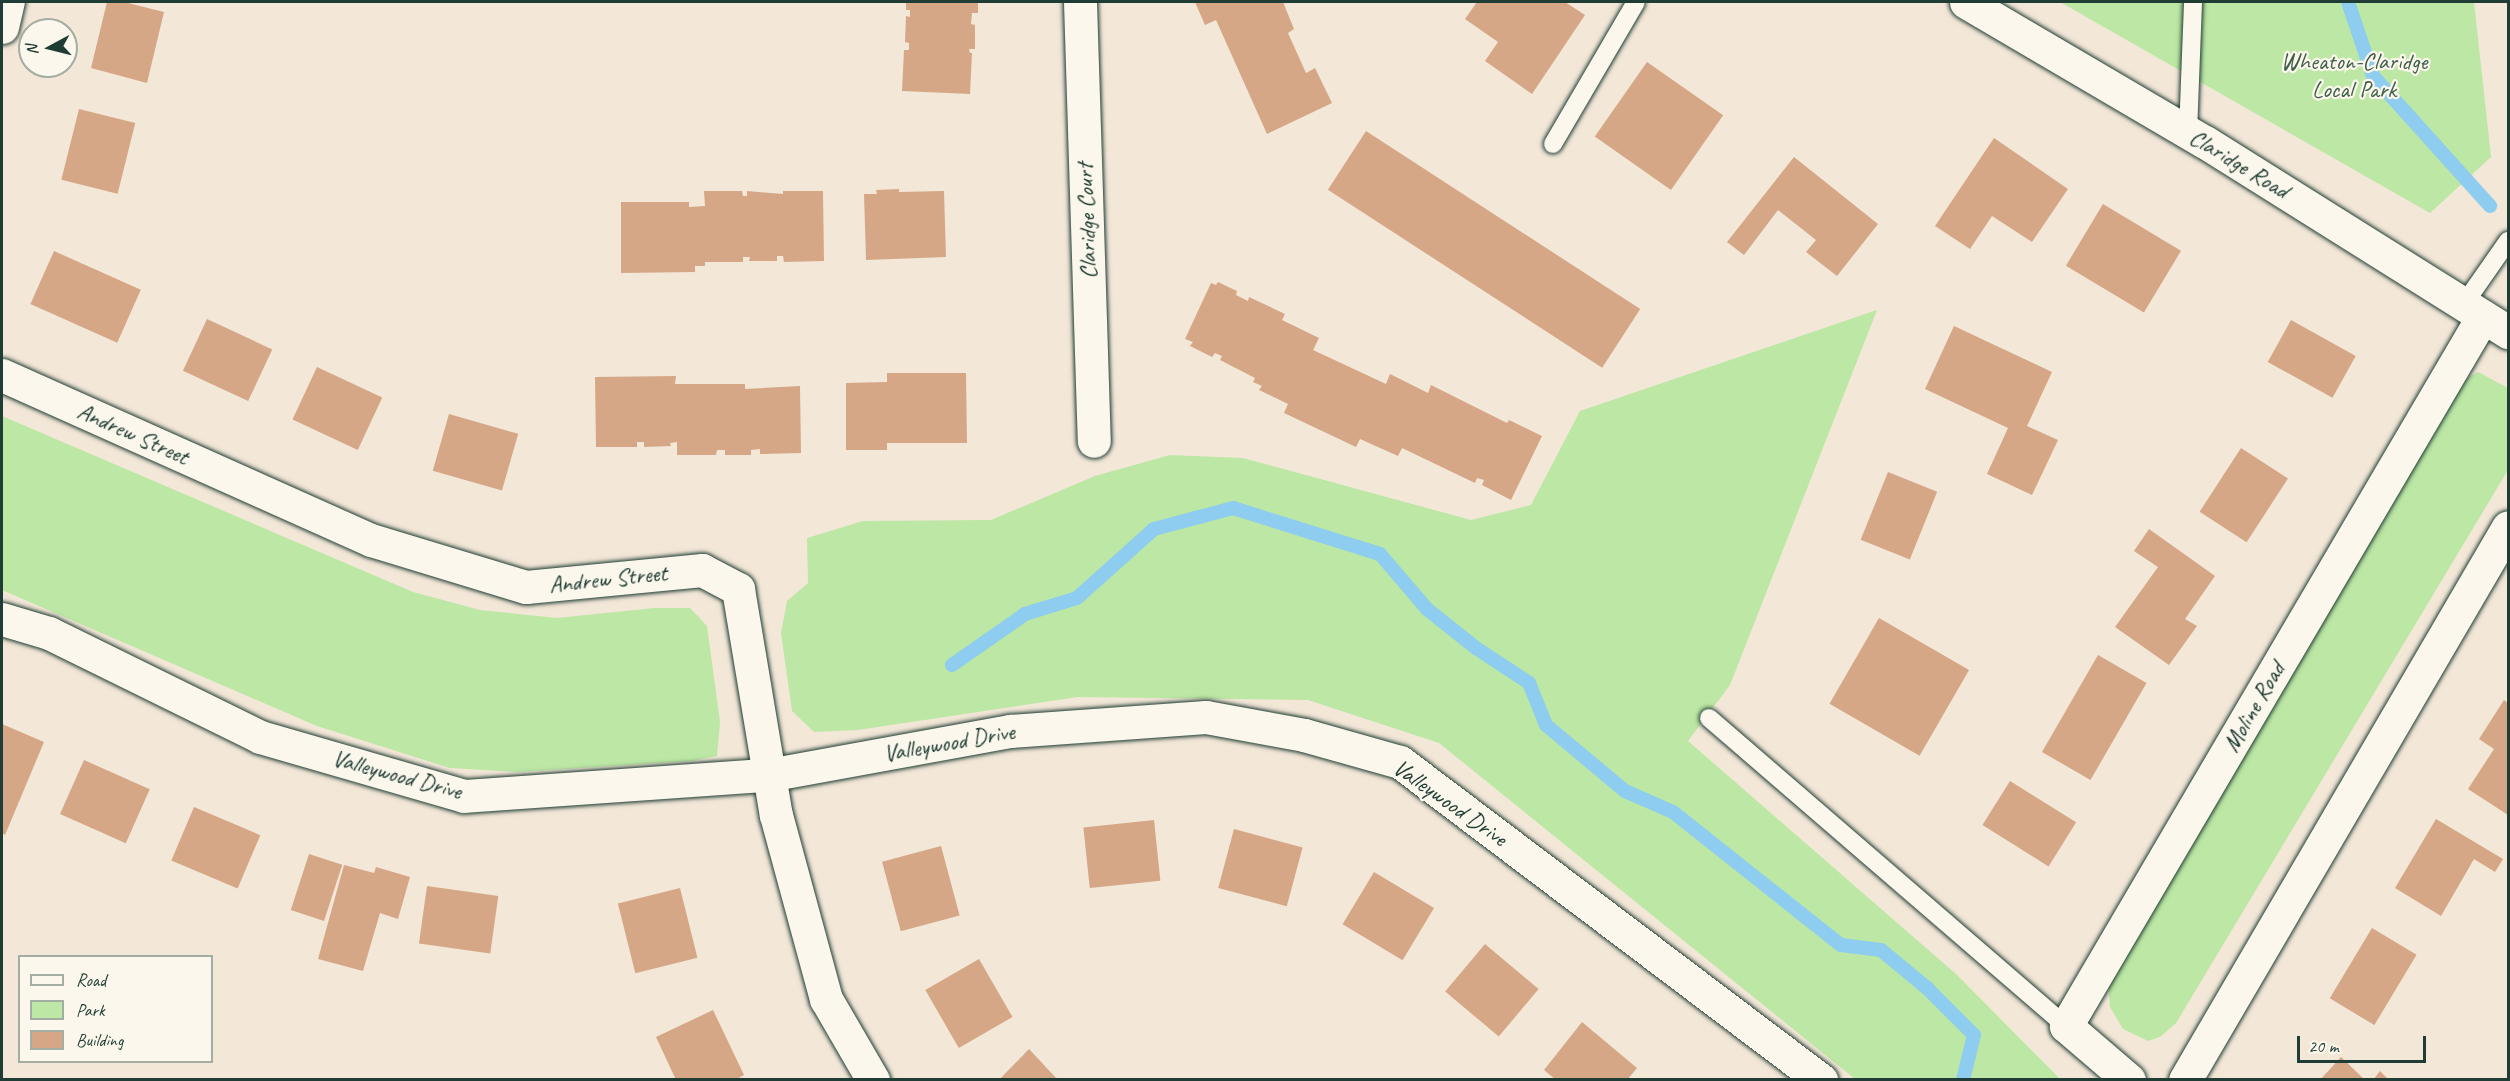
<!DOCTYPE html>
<style>
body{margin:0}
#map{position:relative;width:2510px;height:1081px;overflow:hidden;background:#f3e7d8;font-family:Caveat,sans-serif}
div>[style]{position:absolute}
.green>*{inset:0;background:#bce7a4}
.stream>*{height:14px;margin:-7px;padding:0 7px;transform-origin:7px;border-radius:7px;background:#8ecdef}
.building>*{inset:0;background:#d5a787;transform-origin:0 0}
.roads{filter:drop-shadow(0 0 2px #1f3d34) drop-shadow(0 0 2px #1f3d34)}
.service>*{height:18px;margin:-9px;padding:0 9px;transform-origin:9px;border-radius:9px;background:#fbf7ec}
.minor>*{height:33px;margin:-16.5px;padding:0 16.5px;transform-origin:16.5px;border-radius:16.5px;background:#fbf7ec}
span{translate:-50% -50%;white-space:nowrap;text-align:center;line-height:1.15;-webkit-text-stroke:4.5px #fbf7ec;paint-order:stroke}
.park-label{font-size:24px;color:#3e5f4a}
.street-label{font-size:24px;color:#1f3d34}
.frame{position:absolute;inset:0;border:3px solid #1f3d34;pointer-events:none}
.legend{position:absolute;left:18px;top:955px;width:195px;height:108px;box-sizing:border-box;background:#fbf7ec;border:2px solid #a3ada2;margin:0;padding:8px 10px;list-style:none;font-size:18px;color:#1f3d34}
.legend li{display:flex;align-items:center;gap:12px;height:30px}
.legend b{width:30px;border:2px solid #a3ada2}
.north{position:absolute;left:18px;top:18px;width:60px;height:60px;box-sizing:border-box;background:#fbf7ec;border:2px solid #a3ada2;border-radius:50%;rotate:263deg;font-size:16px;font-weight:700;line-height:24px;text-align:center;color:#1f3d34}
.north::after{content:'';display:block;margin:auto;width:21px;height:27px;background:#1f3d34;clip-path:polygon(50% 0,100% 100%,50% 72%,0 100%)}
.scale{position:absolute;left:2297px;top:1036px;width:129px;height:27px;box-sizing:border-box;border:3px solid #1f3d34;border-top:0;padding-left:8px;font-size:18px;line-height:21px;white-space:nowrap;color:#1f3d34;-webkit-text-stroke:4px #fbf7ec;paint-order:stroke}
</style>
<div id="map">
<div class="green">
<div style="clip-path:polygon(2060px 2px,2474px 2px,2491px 157px,2430px 213px)"></div>
<div style="clip-path:polygon(1877px 310px,1730px 685px,1688px 741px,1956px 974px,2060px 1079px,1855px 1079px,1439px 743px,1308px 700px,1078px 697px,858px 730px,814px 732px,792px 711px,781px 633px,787px 601px,808px 583px,807px 538px,863px 521px,991px 520px,1095px 476px,1170px 455px,1243px 458px,1471px 520px,1531px 505px,1580px 411px)"></div>
<div style="clip-path:polygon(2478px 372px,2508px 388px,2508px 470px,2176px 1023px,2160px 1037px,2148px 1041px,2123px 1029px,2110px 1007px,2108px 984px,2462px 381px)"></div>
<div style="clip-path:polygon(2px 416px,413px 592px,480px 610px,557px 618px,654px 608px,690px 608px,707px 626px,720px 722px,717px 756px,692px 761px,518px 772px,450px 768px,317px 726px,2px 590px)"></div>
</div>
<div class="stream">
<div style="left:2348px;top:2px;width:78px;rotate:71.3deg"></div>
<div style="left:2373px;top:76px;width:175px;rotate:48deg"></div>
<div style="left:952px;top:665px;width:89px;rotate:-34.9deg"></div>
<div style="left:1025px;top:614px;width:54px;rotate:-17.1deg"></div>
<div style="left:1077px;top:598px;width:103px;rotate:-41.9deg"></div>
<div style="left:1154px;top:529px;width:82px;rotate:-14.9deg"></div>
<div style="left:1233px;top:508px;width:154px;rotate:17.4deg"></div>
<div style="left:1380px;top:554px;width:72px;rotate:49.5deg"></div>
<div style="left:1427px;top:609px;width:63px;rotate:38.5deg"></div>
<div style="left:1476px;top:648px;width:64px;rotate:33.4deg"></div>
<div style="left:1529px;top:683px;width:45px;rotate:68deg"></div>
<div style="left:1546px;top:725px;width:103px;rotate:39.9deg"></div>
<div style="left:1625px;top:791px;width:52px;rotate:23.6deg"></div>
<div style="left:1673px;top:812px;width:214px;rotate:38.4deg"></div>
<div style="left:1841px;top:945px;width:40px;rotate:7.1deg"></div>
<div style="left:1881px;top:950px;width:60px;rotate:39.6deg"></div>
<div style="left:1927px;top:988px;width:66px;rotate:45deg"></div>
<div style="left:1974px;top:1035px;width:46px;rotate:103.7deg"></div>
</div>
<div class="building">
<div style="clip-path:polygon(107px 2px,124px 2px,164px 12px,147px 83px,91px 68px)"></div>
<div style="clip-path:polygon(906px 2px,978px 2px,978px 13px,972px 13px,971px 24px,975px 25px,975px 49px,969px 49px,970px 53px,972px 53px,970px 94px,902px 91px,904px 50px,909px 50px,909px 43px,905px 42px,906px 16px,910px 17px,910px 10px,906px 10px)"></div>
<div style="clip-path:polygon(1195px 2px,1283px 2px,1294px 29px,1288px 33px,1306px 73px,1315px 68px,1332px 103px,1267px 134px,1216px 20px,1205px 25px)"></div>
<div style="clip-path:polygon(1477px 2px,1565px 2px,1585px 15px,1532px 94px,1485px 61px,1498px 42px,1465px 19px)"></div>
<div style="left:1647px;top:62px;width:93px;height:91px;rotate:35deg"></div>
<div style="left:79px;top:109px;width:58px;height:73px;rotate:14deg"></div>
<div style="left:1366px;top:131px;width:327px;height:70px;rotate:33deg"></div>
<div style="clip-path:polygon(1994px 138px,2068px 189px,2032px 242px,1992px 216px,1970px 249px,1935px 226px)"></div>
<div style="clip-path:polygon(1794px 157px,1878px 224px,1837px 276px,1806px 252px,1816px 240px,1778px 210px,1744px 255px,1727px 242px)"></div>
<div style="clip-path:polygon(899px 189px,899px 192px,944px 191px,946px 257px,866px 260px,864px 194px,877px 194px,876px 190px)"></div>
<div style="clip-path:polygon(704px 191px,742px 191px,743px 196px,747px 196px,747px 191px,783px 194px,783px 191px,823px 191px,824px 261px,784px 262px,783px 256px,777px 256px,777px 261px,749px 261px,750px 257px,743px 257px,743px 262px,705px 262px,705px 266px,695px 266px,695px 272px,621px 273px,621px 202px,689px 202px,689px 207px,705px 206px)"></div>
<div style="left:2103px;top:204px;width:91px;height:72px;rotate:31deg"></div>
<div style="left:54px;top:251px;width:95px;height:58px;rotate:24deg"></div>
<div style="clip-path:polygon(1218px 282px,1237px 291px,1236px 295px,1248px 301px,1249px 297px,1285px 314px,1282px 320px,1319px 338px,1313px 350px,1386px 384px,1390px 374px,1428px 393px,1431px 385px,1507px 423px,1509px 420px,1542px 436px,1511px 500px,1482px 485px,1484px 480px,1477px 478px,1475px 483px,1402px 448px,1398px 456px,1360px 439px,1356px 447px,1284px 413px,1288px 404px,1259px 390px,1262px 386px,1253px 382px,1255px 378px,1220px 360px,1222px 356px,1215px 353px,1212px 357px,1190px 346px,1193px 342px,1185px 339px,1211px 283px,1216px 285px)"></div>
<div style="left:207px;top:319px;width:72px;height:57px;rotate:25deg"></div>
<div style="left:2291px;top:320px;width:74px;height:48px;rotate:29deg"></div>
<div style="clip-path:polygon(1954px 326px,2052px 372px,2027px 426px,2058px 440px,2032px 495px,1987px 474px,2008px 428px,1925px 389px)"></div>
<div style="left:317px;top:367px;width:72px;height:58px;rotate:25deg"></div>
<div style="clip-path:polygon(887px 373px,966px 373px,967px 443px,887px 443px,887px 450px,846px 450px,846px 383px,887px 382px)"></div>
<div style="clip-path:polygon(676px 376px,675px 384px,745px 384px,745px 389px,800px 386px,801px 453px,760px 454px,760px 449px,751px 450px,751px 455px,725px 455px,725px 450px,717px 450px,716px 455px,677px 455px,677px 442px,670px 443px,671px 446px,644px 447px,644px 442px,637px 442px,637px 447px,596px 447px,595px 377px)"></div>
<div style="left:449px;top:414px;width:72px;height:59px;rotate:16deg"></div>
<div style="left:2241px;top:448px;width:56px;height:76px;rotate:33deg"></div>
<div style="left:1888px;top:472px;width:53px;height:73px;rotate:22deg"></div>
<div style="clip-path:polygon(2149px 529px,2215px 576px,2185px 619px,2197px 626px,2169px 665px,2115px 627px,2158px 567px,2134px 551px)"></div>
<div style="left:1879px;top:618px;width:104px;height:99px;rotate:30deg"></div>
<div style="left:2098px;top:655px;width:56px;height:112px;rotate:30deg"></div>
<div style="clip-path:polygon(2504px 700px,2508px 703px,2508px 815px,2468px 789px,2494px 749px,2479px 739px)"></div>
<div style="clip-path:polygon(2px 724px,44px 742px,5px 835px,2px 833px)"></div>
<div style="left:84px;top:760px;width:72px;height:59px;rotate:24deg"></div>
<div style="left:2010px;top:781px;width:78px;height:52px;rotate:32deg"></div>
<div style="left:194px;top:807px;width:72px;height:58px;rotate:23deg"></div>
<div style="clip-path:polygon(2436px 819px,2503px 859px,2495px 872px,2474px 859px,2441px 916px,2395px 888px)"></div>
<div style="left:1154px;top:820px;width:61px;height:71px;rotate:84deg"></div>
<div style="left:1234px;top:829px;width:71px;height:61px;rotate:15deg"></div>
<div style="left:941px;top:846px;width:72px;height:61px;rotate:75deg"></div>
<div style="left:309px;top:854px;width:35px;height:59px;rotate:18deg"></div>
<div style="clip-path:polygon(344px 865px,374px 873px,376px 867px,410px 877px,398px 919px,380px 913px,363px 971px,318px 959px)"></div>
<div style="left:1374px;top:872px;width:70px;height:61px;rotate:31deg"></div>
<div style="left:427px;top:886px;width:72px;height:58px;rotate:8deg"></div>
<div style="left:680px;top:888px;width:72px;height:64px;rotate:76deg"></div>
<div style="left:2372px;top:928px;width:52px;height:82px;rotate:31deg"></div>
<div style="left:1485px;top:944px;width:70px;height:62px;rotate:40deg"></div>
<div style="left:979px;top:959px;width:67px;height:62px;rotate:60deg"></div>
<div style="clip-path:polygon(713px 1010px,744px 1075px,735px 1080px,676px 1080px,656px 1037px)"></div>
<div style="clip-path:polygon(1582px 1022px,1637px 1068px,1627px 1080px,1556px 1080px,1544px 1070px)"></div>
<div style="clip-path:polygon(1029px 1049px,1058px 1080px,999px 1080px)"></div>
<div style="clip-path:polygon(2341px 1057px,2365px 1080px,2320px 1080px)"></div>
<div style="clip-path:polygon(2380px 1071px,2389px 1080px,2373px 1080px)"></div>
</div>
<div class="roads">
<div class="service">
<div style="left:2188px;top:133px;width:131px;rotate:-87.8deg"></div>
<div style="left:1553px;top:144px;width:164px;rotate:-59.7deg"></div>
<div style="left:2464px;top:304px;width:77px;rotate:-55.1deg"></div>
<div style="left:1709px;top:718px;width:472px;rotate:40.8deg"></div>
</div>
<div class="minor">
<div style="left:1080px;top:2px;width:439px;rotate:88.2deg"></div>
<div style="left:1966px;top:2px;width:277px;rotate:30.4deg"></div>
<div style="left:2205px;top:142px;width:358px;rotate:32.1deg"></div>
<div style="left:2px;top:27px;width:26px;rotate:-77deg"></div>
<div style="left:2px;top:375px;width:404px;rotate:24.1deg"></div>
<div style="left:371px;top:540px;width:162px;rotate:16.9deg"></div>
<div style="left:526px;top:587px;width:177px;rotate:-5.5deg"></div>
<div style="left:702px;top:570px;width:41px;rotate:27.8deg"></div>
<div style="left:738px;top:589px;width:229px;rotate:80.5deg"></div>
<div style="left:776px;top:815px;width:191px;rotate:74.8deg"></div>
<div style="left:826px;top:999px;width:94px;rotate:59.9deg"></div>
<div style="left:2px;top:619px;width:49px;rotate:16.6deg"></div>
<div style="left:49px;top:633px;width:235px;rotate:26.2deg"></div>
<div style="left:260px;top:737px;width:212px;rotate:16.1deg"></div>
<div style="left:464px;top:796px;width:305px;rotate:-4deg"></div>
<div style="left:768px;top:775px;width:246px;rotate:-10.3deg"></div>
<div style="left:1010px;top:731px;width:196px;rotate:-4.1deg"></div>
<div style="left:1206px;top:717px;width:100px;rotate:10.4deg"></div>
<div style="left:1304px;top:735px;width:100px;rotate:15.7deg"></div>
<div style="left:1400px;top:762px;width:528px;rotate:37.07deg"></div>
<div style="left:2129px;top:1080px;width:83px;rotate:-139.4deg"></div>
<div style="left:2066px;top:1026px;width:823px;rotate:-59.57deg"></div>
<div style="left:2185px;top:1080px;width:640px;rotate:-59.71deg"></div>
</div>
</div>
<div class="park-label">
<span style="left:2354px;top:76px">Wheaton-Claridge<br>Local Park</span>
</div>
<div class="street-label">
<span style="left:2239px;top:164px;rotate:31deg">Claridge Road</span>
<span style="left:1087px;top:221px;rotate:-92deg">Claridge Court</span>
<span style="left:133px;top:434px;rotate:24deg">Andrew Street</span>
<span style="left:608px;top:579px;rotate:-6deg">Andrew Street</span>
<span style="left:2254px;top:707px;rotate:-60deg">Moline Road</span>
<span style="left:949px;top:743px;rotate:-10deg">Valleywood Drive</span>
<span style="left:397px;top:775px;rotate:15deg">Valleywood Drive</span>
<span style="left:1450px;top:803px;rotate:35deg">Valleywood Drive</span>
</div>
<div class="frame"></div>
<ul class="legend">
<li><b style="height:8px;background:#fbf7ec"></b>Road</li>
<li><b style="height:16px;background:#bce7a4"></b>Park</li>
<li><b style="height:16px;background:#d5a787"></b>Building</li>
</ul>
<div class="north">N</div>
<div class="scale">20 m</div>
</div>
